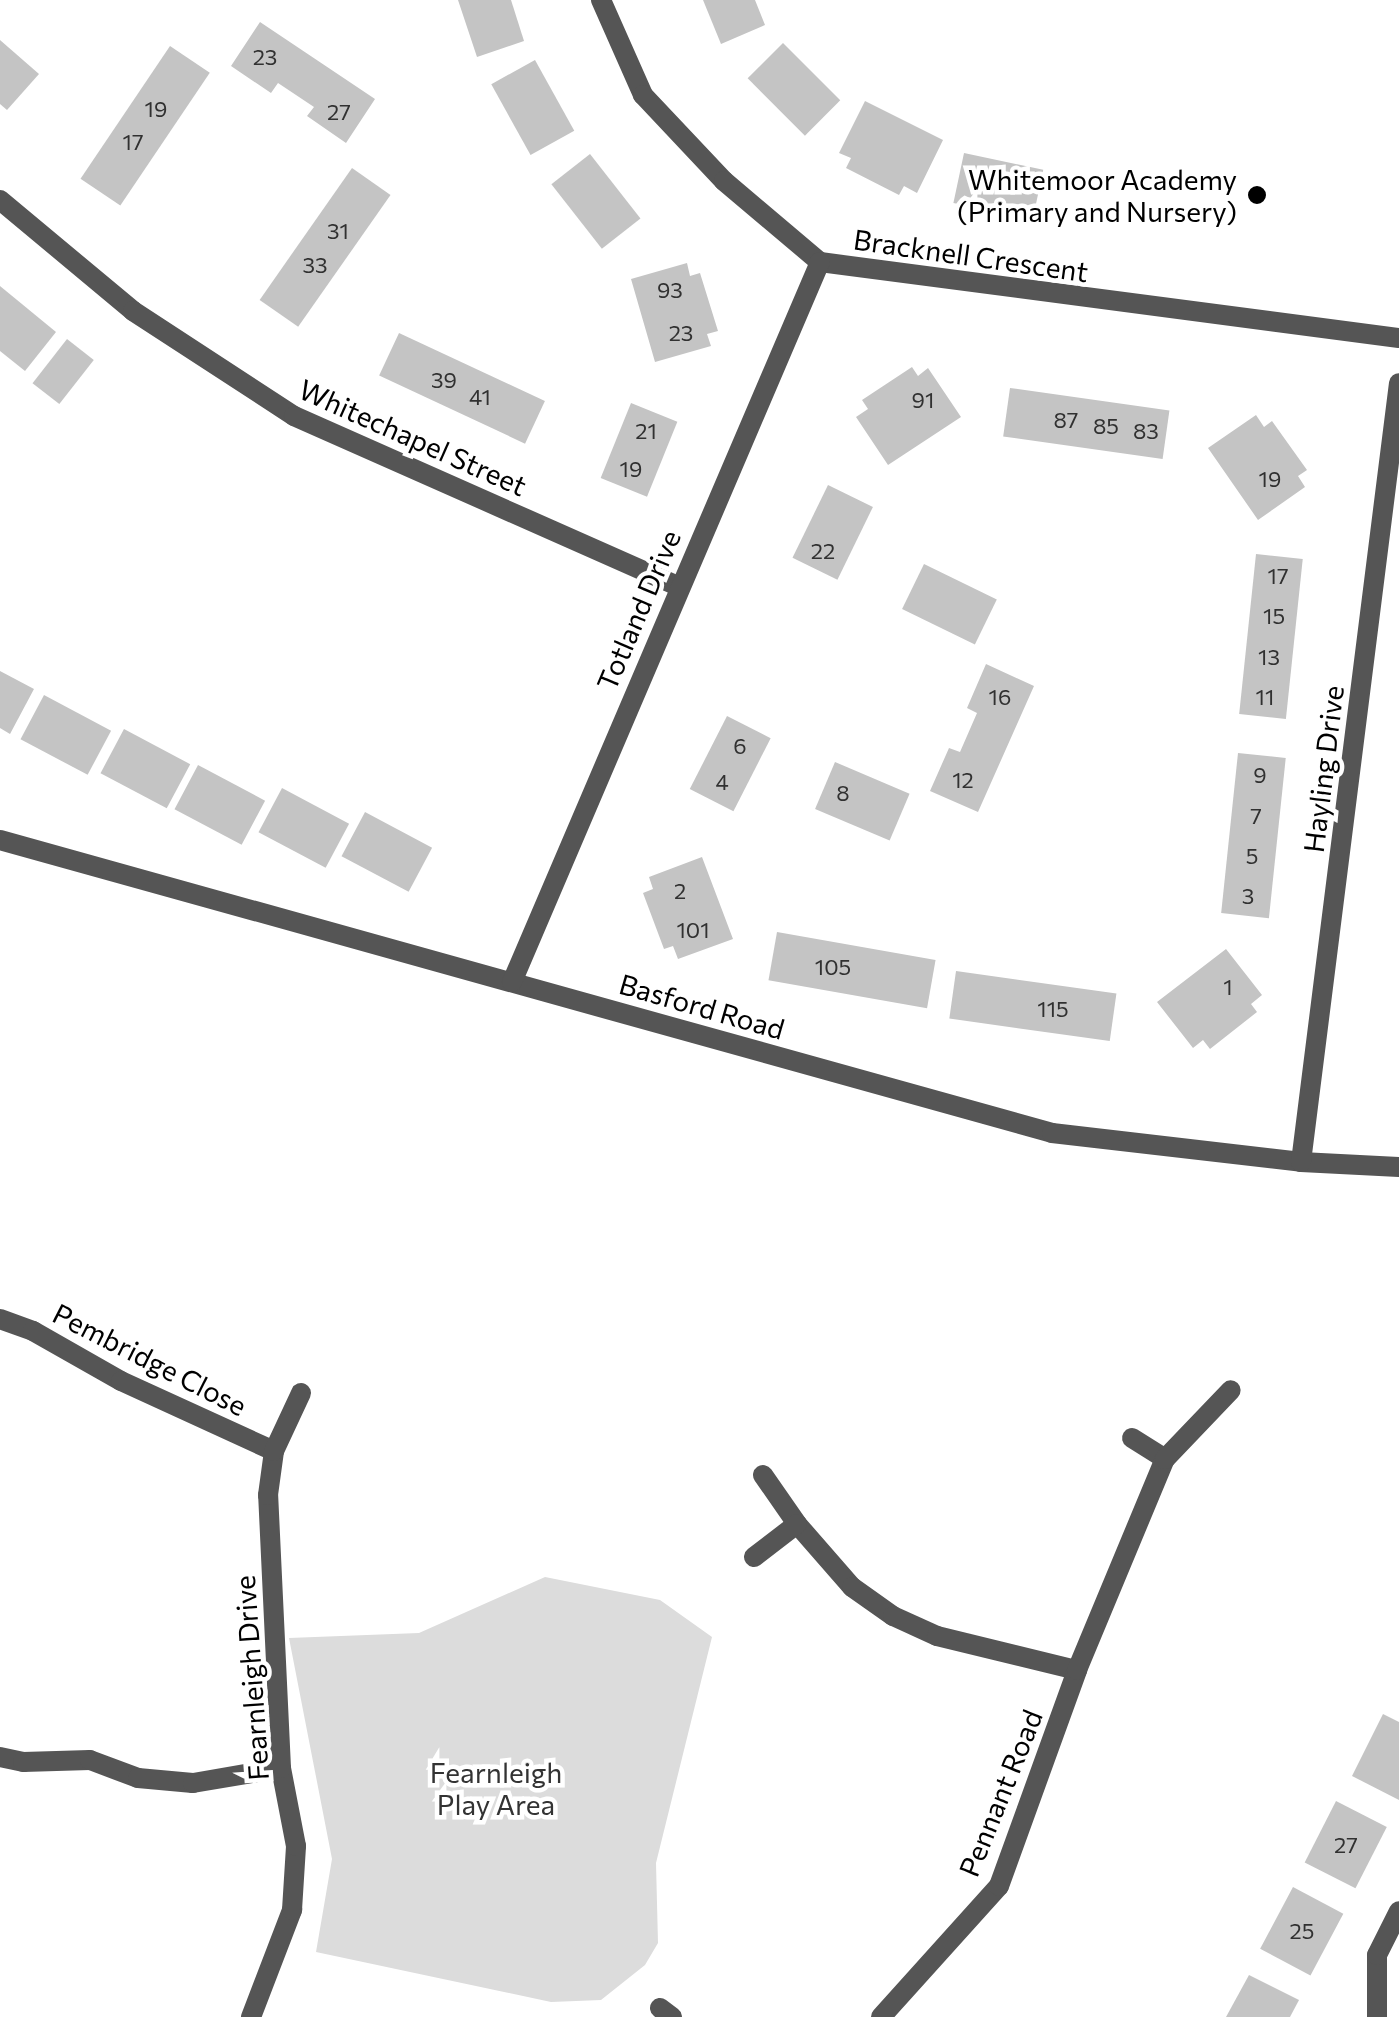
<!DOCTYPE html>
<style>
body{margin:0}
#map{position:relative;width:1399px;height:2017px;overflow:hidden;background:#fff;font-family:Commissioner,sans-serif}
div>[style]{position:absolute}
.green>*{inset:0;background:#dcdcdc}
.building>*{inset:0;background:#c4c4c4;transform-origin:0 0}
.minor>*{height:20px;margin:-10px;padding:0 10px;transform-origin:10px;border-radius:10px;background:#555}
.dots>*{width:28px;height:28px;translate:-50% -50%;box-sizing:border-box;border:5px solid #fff;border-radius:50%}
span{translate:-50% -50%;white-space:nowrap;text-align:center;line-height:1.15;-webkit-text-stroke:9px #fff;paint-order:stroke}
.number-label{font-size:22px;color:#313131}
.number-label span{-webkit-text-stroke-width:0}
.poi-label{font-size:28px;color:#000}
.right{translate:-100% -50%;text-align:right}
.street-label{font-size:28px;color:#000}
.park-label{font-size:28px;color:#333}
</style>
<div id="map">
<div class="green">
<div style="clip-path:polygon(545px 1577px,660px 1600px,712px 1637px,656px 1863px,658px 1943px,645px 1965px,601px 2000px,551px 2002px,316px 1952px,332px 1859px,289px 1638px,419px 1633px)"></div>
</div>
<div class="building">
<div style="clip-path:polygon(458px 0,511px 0,524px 41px,477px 57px)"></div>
<div style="clip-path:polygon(703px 0,755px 0,765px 25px,721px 44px)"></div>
<div style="clip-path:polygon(260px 22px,375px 99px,346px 143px,307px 116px,314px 107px,278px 83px,271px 93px,231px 66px)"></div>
<div style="clip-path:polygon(0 40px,39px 74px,7px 110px,0 104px)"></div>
<div style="left:783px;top:43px;width:81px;height:50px;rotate:45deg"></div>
<div style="left:170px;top:46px;width:48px;height:160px;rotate:34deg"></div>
<div style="left:535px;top:60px;width:81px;height:50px;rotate:61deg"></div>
<div style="clip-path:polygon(865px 101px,943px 140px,917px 193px,904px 186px,899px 195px,846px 168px,851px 158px,839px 153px)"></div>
<div style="left:964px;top:153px;width:81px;height:51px;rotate:12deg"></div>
<div style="left:590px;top:154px;width:82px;height:49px;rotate:52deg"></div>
<div style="left:352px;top:168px;width:47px;height:161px;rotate:35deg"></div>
<div style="clip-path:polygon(687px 263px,690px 276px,700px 273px,718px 331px,707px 334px,711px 346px,655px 362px,631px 279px)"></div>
<div style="clip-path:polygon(0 286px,56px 332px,25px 371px,0 351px)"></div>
<div style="left:399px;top:333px;width:161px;height:47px;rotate:25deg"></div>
<div style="left:67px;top:339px;width:34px;height:56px;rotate:38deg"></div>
<div style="clip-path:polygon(912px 367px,918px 376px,928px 368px,961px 417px,888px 465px,856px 417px,868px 409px,862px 400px)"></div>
<div style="left:1010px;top:388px;width:161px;height:49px;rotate:8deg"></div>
<div style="left:631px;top:403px;width:50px;height:81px;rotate:22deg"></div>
<div style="clip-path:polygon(1256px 415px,1264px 427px,1272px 421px,1307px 470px,1298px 476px,1305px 487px,1258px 520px,1208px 448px)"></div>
<div style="left:828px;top:485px;width:50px;height:81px;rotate:26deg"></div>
<div style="left:1256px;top:554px;width:47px;height:161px;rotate:6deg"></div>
<div style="left:924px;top:564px;width:81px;height:50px;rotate:26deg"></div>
<div style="clip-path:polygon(986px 664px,1034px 686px,978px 812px,930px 791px,949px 748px,960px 752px,977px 713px,967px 708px)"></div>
<div style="clip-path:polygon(0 671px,34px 689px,10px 734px,0 728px)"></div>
<div style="left:44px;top:695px;width:76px;height:50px;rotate:28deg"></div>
<div style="left:727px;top:716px;width:49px;height:82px;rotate:27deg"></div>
<div style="left:124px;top:729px;width:75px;height:50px;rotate:28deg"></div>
<div style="left:1238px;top:753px;width:48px;height:161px;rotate:6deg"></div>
<div style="left:835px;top:762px;width:81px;height:51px;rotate:23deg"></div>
<div style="left:198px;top:765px;width:76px;height:50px;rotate:28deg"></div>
<div style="left:282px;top:788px;width:76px;height:50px;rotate:28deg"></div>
<div style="left:365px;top:812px;width:76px;height:50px;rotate:28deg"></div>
<div style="clip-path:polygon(702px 857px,733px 939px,678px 959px,673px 946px,664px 949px,643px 893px,653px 889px,649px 877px)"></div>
<div style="left:777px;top:932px;width:161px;height:49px;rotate:10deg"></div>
<div style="clip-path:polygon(1226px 949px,1262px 995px,1251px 1004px,1257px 1012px,1210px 1049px,1203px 1040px,1193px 1048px,1157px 1002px)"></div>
<div style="left:956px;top:971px;width:162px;height:48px;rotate:8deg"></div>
<div style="clip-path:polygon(1383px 1714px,1399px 1722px,1399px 1800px,1352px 1776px)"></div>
<div style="left:1336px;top:1801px;width:57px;height:69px;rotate:27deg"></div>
<div style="left:1293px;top:1887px;width:57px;height:70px;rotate:28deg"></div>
<div style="clip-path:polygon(1249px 1975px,1299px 2000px,1290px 2017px,1226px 2017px)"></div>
</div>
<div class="minor">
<div style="left:601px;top:0;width:104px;rotate:66.1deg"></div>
<div style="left:643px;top:95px;width:118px;rotate:46.7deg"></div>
<div style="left:724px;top:181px;width:126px;rotate:40.2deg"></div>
<div style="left:820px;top:262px;width:584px;rotate:7.48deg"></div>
<div style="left:0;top:200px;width:173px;rotate:39.8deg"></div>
<div style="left:133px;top:311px;width:192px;rotate:33.1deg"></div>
<div style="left:294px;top:416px;width:420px;rotate:23.9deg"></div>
<div style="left:0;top:840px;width:1092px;rotate:15.56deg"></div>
<div style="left:1052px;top:1133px;width:251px;rotate:6.6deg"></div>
<div style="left:1301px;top:1162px;width:98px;rotate:2.9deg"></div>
<div style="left:512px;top:982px;width:783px;rotate:-66.84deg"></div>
<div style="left:1301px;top:1162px;width:785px;rotate:-82.83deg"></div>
<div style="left:0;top:1319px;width:35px;rotate:20deg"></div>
<div style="left:33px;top:1331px;width:101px;rotate:29.6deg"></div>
<div style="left:121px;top:1381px;width:168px;rotate:24.6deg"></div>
<div style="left:1132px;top:1438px;width:39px;rotate:32deg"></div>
<div style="left:763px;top:1475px;width:60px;rotate:55.2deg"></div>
<div style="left:797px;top:1524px;width:84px;rotate:48.9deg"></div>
<div style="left:852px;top:1587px;width:50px;rotate:35.3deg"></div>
<div style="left:893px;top:1616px;width:48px;rotate:24.4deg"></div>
<div style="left:937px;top:1636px;width:144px;rotate:13.7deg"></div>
<div style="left:754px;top:1557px;width:54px;rotate:-37.5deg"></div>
<div style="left:0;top:1757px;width:24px;rotate:12deg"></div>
<div style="left:23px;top:1762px;width:67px;rotate:-1.7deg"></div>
<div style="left:90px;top:1760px;width:51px;rotate:20.6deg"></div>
<div style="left:138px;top:1778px;width:55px;rotate:5.2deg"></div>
<div style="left:193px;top:1783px;width:89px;rotate:-9.7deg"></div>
<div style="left:660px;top:2008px;width:15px;rotate:37deg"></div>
<div style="left:251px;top:2017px;width:115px;rotate:-69deg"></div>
<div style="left:292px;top:1910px;width:64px;rotate:-86.4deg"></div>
<div style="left:296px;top:1846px;width:79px;rotate:-100.9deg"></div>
<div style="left:281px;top:1768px;width:273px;rotate:-92.7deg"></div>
<div style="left:268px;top:1495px;width:44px;rotate:-82.2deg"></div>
<div style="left:274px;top:1451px;width:64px;rotate:-65deg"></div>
<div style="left:881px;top:2017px;width:176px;rotate:-48deg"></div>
<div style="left:999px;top:1886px;width:230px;rotate:-70.1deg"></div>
<div style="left:1077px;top:1670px;width:229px;rotate:-67.4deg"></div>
<div style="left:1165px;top:1459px;width:95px;rotate:-46.3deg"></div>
<div style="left:1377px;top:2017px;width:62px;rotate:-90deg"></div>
<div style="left:1377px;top:1955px;width:49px;rotate:-63.4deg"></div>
</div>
<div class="dots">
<div style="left:1257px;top:195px;background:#000"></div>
</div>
<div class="number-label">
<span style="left:265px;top:57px">23</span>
<span style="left:156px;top:109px">19</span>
<span style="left:339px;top:112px">27</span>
<span style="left:133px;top:142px">17</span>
<span style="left:338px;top:231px">31</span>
<span style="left:315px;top:265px">33</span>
<span style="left:670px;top:290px">93</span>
<span style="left:681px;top:333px">23</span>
<span style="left:444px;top:380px">39</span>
<span style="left:480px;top:397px">41</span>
<span style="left:923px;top:400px">91</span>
<span style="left:1066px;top:420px">87</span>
<span style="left:1106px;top:426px">85</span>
<span style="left:646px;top:431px">21</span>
<span style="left:1146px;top:431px">83</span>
<span style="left:631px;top:469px">19</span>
<span style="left:1270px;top:479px">19</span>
<span style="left:823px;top:551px">22</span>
<span style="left:1278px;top:576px">17</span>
<span style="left:1274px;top:616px">15</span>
<span style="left:1269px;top:657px">13</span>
<span style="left:1000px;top:697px">16</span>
<span style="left:1265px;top:697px">11</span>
<span style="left:740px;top:746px">6</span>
<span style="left:1260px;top:775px">9</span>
<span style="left:963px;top:780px">12</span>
<span style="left:722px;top:782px">4</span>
<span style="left:843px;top:793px">8</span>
<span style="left:1256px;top:816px">7</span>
<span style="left:1252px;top:856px">5</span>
<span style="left:680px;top:891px">2</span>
<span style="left:1248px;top:896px">3</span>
<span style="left:693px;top:930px">101</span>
<span style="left:833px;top:967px">105</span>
<span style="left:1228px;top:987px">1</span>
<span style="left:1053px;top:1009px">115</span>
<span style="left:1346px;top:1845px">27</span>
<span style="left:1302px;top:1931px">25</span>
</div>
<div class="poi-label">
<span class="right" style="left:1237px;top:195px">Whitemoor Academy<br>(Primary and Nursery)</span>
</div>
<div class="street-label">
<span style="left:971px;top:255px;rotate:8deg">Bracknell Crescent</span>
<span style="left:413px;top:437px;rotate:24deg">Whitechapel Street</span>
<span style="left:638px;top:610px;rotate:-67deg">Totland Drive</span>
<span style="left:1323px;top:769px;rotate:-83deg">Hayling Drive</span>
<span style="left:702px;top:1006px;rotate:16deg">Basford Road</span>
<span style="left:150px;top:1359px;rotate:27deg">Pembridge Close</span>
<span style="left:251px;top:1678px;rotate:-94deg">Fearnleigh Drive</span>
<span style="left:1000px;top:1793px;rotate:-68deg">Pennant Road</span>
</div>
<div class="park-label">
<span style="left:496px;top:1788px">Fearnleigh<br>Play Area</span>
</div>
</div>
